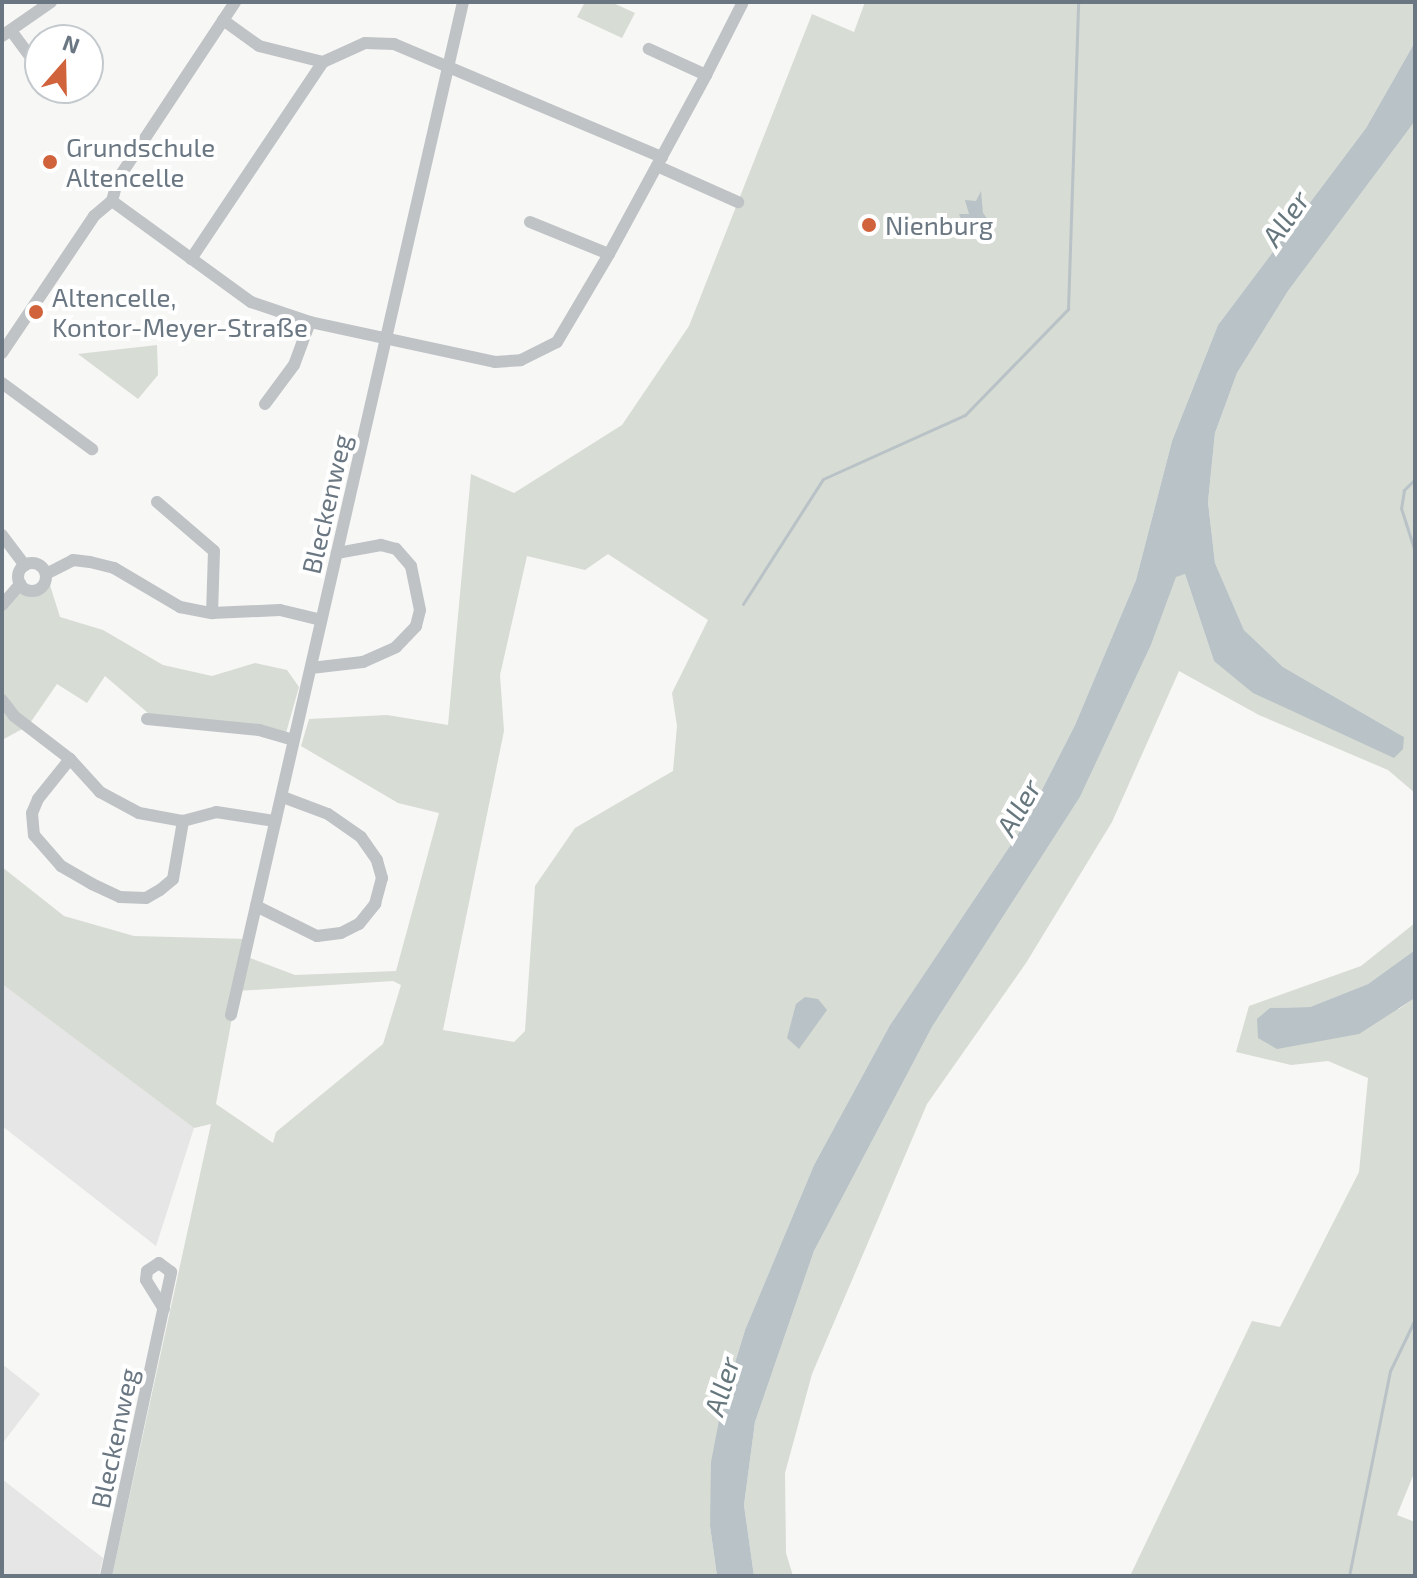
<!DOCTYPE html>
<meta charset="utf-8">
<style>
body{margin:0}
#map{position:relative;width:1417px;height:1578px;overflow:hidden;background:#f7f7f5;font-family:"Exo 2",sans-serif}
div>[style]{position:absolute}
.built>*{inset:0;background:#e5e6e5}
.green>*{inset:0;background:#d7dcd4}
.water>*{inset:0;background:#b9c2c6}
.stream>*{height:3px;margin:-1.5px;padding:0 1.5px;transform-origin:1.5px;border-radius:1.5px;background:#b9c2c6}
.minor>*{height:12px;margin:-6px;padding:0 6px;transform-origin:6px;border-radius:6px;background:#bfc3c6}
.minor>.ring{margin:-6px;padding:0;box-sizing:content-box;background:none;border:12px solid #bfc3c6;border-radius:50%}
.dots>*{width:22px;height:22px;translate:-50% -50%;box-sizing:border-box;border:4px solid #fff;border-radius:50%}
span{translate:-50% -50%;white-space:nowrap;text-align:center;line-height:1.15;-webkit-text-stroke:8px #fff;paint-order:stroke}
.poi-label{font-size:26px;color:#6a7782}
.left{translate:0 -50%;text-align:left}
.street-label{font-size:26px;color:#6a7782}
.water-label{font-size:28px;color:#66777e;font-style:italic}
.frame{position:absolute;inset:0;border:4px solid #6a7782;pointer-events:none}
.north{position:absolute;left:24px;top:24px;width:80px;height:80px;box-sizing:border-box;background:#fff;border:2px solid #c3c9cd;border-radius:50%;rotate:20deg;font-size:22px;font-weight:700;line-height:32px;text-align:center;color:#6a7782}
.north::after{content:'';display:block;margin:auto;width:28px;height:36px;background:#d0633c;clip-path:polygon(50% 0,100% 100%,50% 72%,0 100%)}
</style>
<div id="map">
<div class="built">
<div style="clip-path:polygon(2px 984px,194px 1128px,156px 1246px,2px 1126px)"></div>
<div style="clip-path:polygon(2px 1364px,40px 1394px,2px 1444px)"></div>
<div style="clip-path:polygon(2px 1479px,103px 1558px,99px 1576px,2px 1576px)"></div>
</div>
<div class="green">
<div style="clip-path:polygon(585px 2px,611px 2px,635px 13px,622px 38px,577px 17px)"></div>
<div style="clip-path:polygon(evenodd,865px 2px,1415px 2px,1415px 42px,1366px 128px,1218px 325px,1172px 441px,1136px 580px,1075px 725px,1024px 825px,890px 1025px,814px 1165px,745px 1330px,722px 1405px,710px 1526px,717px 1576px,112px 1576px,211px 1124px,194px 1128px,2px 984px,2px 867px,64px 916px,134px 936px,248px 939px,245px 956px,295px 975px,396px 971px,439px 813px,398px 803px,301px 746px,309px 719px,387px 715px,448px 725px,471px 474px,514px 493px,622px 425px,689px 326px,812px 14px,854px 32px,865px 2px,608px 554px,708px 620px,672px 693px,677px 726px,673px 771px,575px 828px,535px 886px,525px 1031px,514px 1042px,443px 1030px,504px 731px,500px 675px,527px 556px,585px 570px,608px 554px,865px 2px,393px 981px,401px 985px,383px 1044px,276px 1132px,273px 1143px,216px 1104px,237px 991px,393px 981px)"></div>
<div style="clip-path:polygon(1415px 121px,1415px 793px,1388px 770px,1259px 715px,1179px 671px,1112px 822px,1026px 963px,927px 1104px,812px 1374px,785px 1473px,786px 1553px,793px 1576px,754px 1576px,744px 1505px,755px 1422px,814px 1251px,932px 1027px,1080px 797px,1151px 645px,1176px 576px,1185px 574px,1214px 661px,1404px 737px,1283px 667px,1244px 630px,1215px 563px,1208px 502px,1215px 433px,1237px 373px,1288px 291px)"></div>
<div style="clip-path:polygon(157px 345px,158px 375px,138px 399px,78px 354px)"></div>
<div style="clip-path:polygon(49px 582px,60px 617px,103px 630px,163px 665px,212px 676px,255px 663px,287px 670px,299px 687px,286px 733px,178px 723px,148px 713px,105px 676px,87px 703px,57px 684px,28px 726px,2px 740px,2px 711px,7px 708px,2px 699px,2px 609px,19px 591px,36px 593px)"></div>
<div style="clip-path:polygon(1415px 923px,1415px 950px,1368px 984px,1310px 1007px,1271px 1008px,1399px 1009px,1415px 998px,1415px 1471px,1397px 1515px,1415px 1522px,1415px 1576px,1130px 1576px,1252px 1321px,1280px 1327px,1359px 1172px,1368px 1078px,1328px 1061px,1291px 1065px,1236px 1052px,1249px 1006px,1361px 966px)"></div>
</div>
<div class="water">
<div style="clip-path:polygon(1415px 42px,1415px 121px,1288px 291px,1237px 373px,1215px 433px,1208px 502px,1215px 563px,1244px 630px,1283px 667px,1404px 737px,1403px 749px,1394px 758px,1253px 693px,1214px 661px,1185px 574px,1176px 577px,1151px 645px,1080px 797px,932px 1027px,814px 1251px,755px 1422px,744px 1505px,754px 1576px,717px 1576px,710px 1526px,711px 1462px,722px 1405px,745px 1330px,814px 1165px,890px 1025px,1024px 825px,1075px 725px,1136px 580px,1172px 441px,1218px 325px,1366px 128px)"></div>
<div style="clip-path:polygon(981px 191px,983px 213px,995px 229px,991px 233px,987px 228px,977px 239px,965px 230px,959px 214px,969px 214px,965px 200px,976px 201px)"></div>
<div style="clip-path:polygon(1415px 950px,1415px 998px,1359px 1034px,1277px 1049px,1258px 1038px,1257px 1019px,1270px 1008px,1310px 1007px,1368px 984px)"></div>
<div style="clip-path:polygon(805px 997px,818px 999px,827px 1010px,799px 1049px,787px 1038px,796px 1004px)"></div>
</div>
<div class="stream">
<div style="left:1415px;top:479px;width:16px;rotate:135deg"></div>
<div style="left:1404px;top:490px;width:18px;rotate:99deg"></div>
<div style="left:1401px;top:508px;width:46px;rotate:72.3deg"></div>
<div style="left:743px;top:604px;width:148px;rotate:-57.4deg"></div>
<div style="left:823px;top:479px;width:156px;rotate:-24.3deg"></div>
<div style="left:965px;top:415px;width:148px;rotate:-45.8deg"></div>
<div style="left:1068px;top:309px;width:307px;rotate:-88.1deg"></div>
<div style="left:1349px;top:1576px;width:209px;rotate:-78.7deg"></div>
<div style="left:1390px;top:1371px;width:58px;rotate:-64.3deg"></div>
</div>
<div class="minor">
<div style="left:223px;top:20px;width:44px;rotate:35.8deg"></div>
<div style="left:259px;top:46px;width:66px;rotate:14deg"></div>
<div style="left:12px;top:32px;width:44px;rotate:53.4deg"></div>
<div style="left:2px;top:36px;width:60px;rotate:-34.8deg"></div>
<div style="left:706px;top:75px;width:80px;rotate:-63.1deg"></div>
<div style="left:657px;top:166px;width:89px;rotate:24deg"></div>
<div style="left:112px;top:201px;width:172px;rotate:36deg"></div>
<div style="left:251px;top:302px;width:62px;rotate:18.7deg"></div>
<div style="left:310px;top:322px;width:189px;rotate:12.2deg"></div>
<div style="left:495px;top:362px;width:26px;rotate:-4deg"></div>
<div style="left:521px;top:360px;width:40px;rotate:-26.6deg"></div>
<div style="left:557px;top:342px;width:102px;rotate:-59.4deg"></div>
<div style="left:530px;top:222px;width:85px;rotate:22.1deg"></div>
<div style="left:609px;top:254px;width:204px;rotate:-61.5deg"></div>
<div style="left:706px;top:75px;width:63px;rotate:-155.5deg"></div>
<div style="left:191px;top:259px;width:237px;rotate:-56.2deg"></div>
<div style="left:323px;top:62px;width:46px;rotate:-24.3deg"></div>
<div style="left:365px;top:43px;width:29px;rotate:2deg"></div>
<div style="left:394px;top:44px;width:291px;rotate:22.9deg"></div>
<div style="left:2px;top:353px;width:165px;rotate:-56.1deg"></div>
<div style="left:94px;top:216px;width:23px;rotate:-40deg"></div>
<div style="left:112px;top:201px;width:23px;rotate:-75deg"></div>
<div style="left:118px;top:179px;width:212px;rotate:-56.5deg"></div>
<div style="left:2px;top:383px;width:112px;rotate:36.3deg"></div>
<div style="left:265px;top:404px;width:49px;rotate:-53.4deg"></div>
<div style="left:294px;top:365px;width:46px;rotate:-69.6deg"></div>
<div style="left:157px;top:502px;width:75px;rotate:40.7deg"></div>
<div style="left:214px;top:551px;width:62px;rotate:91.8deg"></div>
<div style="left:2px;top:535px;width:38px;rotate:53deg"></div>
<div class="ring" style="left:18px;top:563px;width:16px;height:16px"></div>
<div style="left:46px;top:574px;width:30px;rotate:-27deg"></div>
<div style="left:73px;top:560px;width:17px;rotate:7deg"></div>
<div style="left:90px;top:562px;width:25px;rotate:14deg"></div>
<div style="left:114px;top:568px;width:77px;rotate:30.6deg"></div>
<div style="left:180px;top:607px;width:33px;rotate:11deg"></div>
<div style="left:212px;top:613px;width:68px;rotate:-2.5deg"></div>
<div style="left:280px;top:610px;width:42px;rotate:13.7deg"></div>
<div style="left:2px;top:605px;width:28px;rotate:-49deg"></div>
<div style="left:311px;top:668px;width:52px;rotate:-6.6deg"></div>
<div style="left:363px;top:662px;width:36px;rotate:-24deg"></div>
<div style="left:396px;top:647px;width:29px;rotate:-46deg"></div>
<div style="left:416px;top:626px;width:16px;rotate:-76deg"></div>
<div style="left:420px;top:610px;width:45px;rotate:-101.6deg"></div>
<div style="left:411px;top:566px;width:23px;rotate:-131deg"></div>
<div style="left:396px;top:549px;width:16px;rotate:-165deg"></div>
<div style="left:381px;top:545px;width:45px;rotate:169.7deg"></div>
<div style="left:2px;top:700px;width:20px;rotate:53deg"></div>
<div style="left:14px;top:716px;width:71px;rotate:37.5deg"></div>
<div style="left:70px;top:759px;width:45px;rotate:47.7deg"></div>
<div style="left:100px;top:792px;width:44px;rotate:28.3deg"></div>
<div style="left:139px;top:813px;width:45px;rotate:10.3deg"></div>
<div style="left:183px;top:821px;width:34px;rotate:-15deg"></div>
<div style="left:216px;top:812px;width:60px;rotate:8.7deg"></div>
<div style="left:147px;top:719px;width:113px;rotate:5.6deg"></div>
<div style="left:259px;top:730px;width:35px;rotate:16deg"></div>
<div style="left:70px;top:759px;width:51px;rotate:128.7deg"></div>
<div style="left:38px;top:799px;width:15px;rotate:113deg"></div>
<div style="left:32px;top:813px;width:22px;rotate:85deg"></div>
<div style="left:34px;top:835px;width:41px;rotate:48.9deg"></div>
<div style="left:61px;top:866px;width:36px;rotate:30deg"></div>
<div style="left:92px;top:884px;width:31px;rotate:25deg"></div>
<div style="left:120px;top:897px;width:26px;rotate:2deg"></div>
<div style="left:146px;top:898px;width:16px;rotate:-30deg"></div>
<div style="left:160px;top:890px;width:17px;rotate:-40deg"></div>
<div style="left:173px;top:879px;width:59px;rotate:-80.2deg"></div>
<div style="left:256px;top:906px;width:68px;rotate:26.2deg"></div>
<div style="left:317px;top:936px;width:24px;rotate:-7deg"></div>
<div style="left:341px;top:933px;width:20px;rotate:-27deg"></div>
<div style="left:359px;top:924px;width:26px;rotate:-51deg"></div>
<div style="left:375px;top:904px;width:27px;rotate:-75deg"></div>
<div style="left:382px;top:878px;width:19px;rotate:-106deg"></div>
<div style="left:377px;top:860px;width:28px;rotate:-125deg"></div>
<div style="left:361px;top:837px;width:40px;rotate:-145.1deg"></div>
<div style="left:328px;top:814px;width:48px;rotate:-159.3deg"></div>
<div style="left:231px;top:1015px;width:1039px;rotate:-77.1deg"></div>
<div style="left:164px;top:1309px;width:34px;rotate:-122deg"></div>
<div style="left:146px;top:1280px;width:9px;rotate:-84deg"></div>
<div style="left:147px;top:1271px;width:14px;rotate:-34deg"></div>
<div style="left:159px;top:1263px;width:15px;rotate:37deg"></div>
<div style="left:106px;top:1576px;width:311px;rotate:-77.9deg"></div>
</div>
<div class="dots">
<div style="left:50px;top:162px;background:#d0633c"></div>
<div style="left:869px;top:225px;background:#d0633c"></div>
<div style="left:36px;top:312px;background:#d0633c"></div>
</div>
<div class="poi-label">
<span class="left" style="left:66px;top:162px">Grundschule<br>Altencelle</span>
<span class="left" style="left:885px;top:225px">Nienburg</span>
<span class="left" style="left:52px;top:312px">Altencelle,<br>Kontor-Meyer-Straße</span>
</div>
<div class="street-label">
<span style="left:326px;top:504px;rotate:-77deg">Bleckenweg</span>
<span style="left:114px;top:1438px;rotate:-78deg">Bleckenweg</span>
</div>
<div class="water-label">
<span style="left:1285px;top:218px;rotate:-55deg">Aller</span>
<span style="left:1018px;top:807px;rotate:-60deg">Aller</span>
<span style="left:721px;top:1386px;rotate:-73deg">Aller</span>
</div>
<div class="frame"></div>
<div class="north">N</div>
</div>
